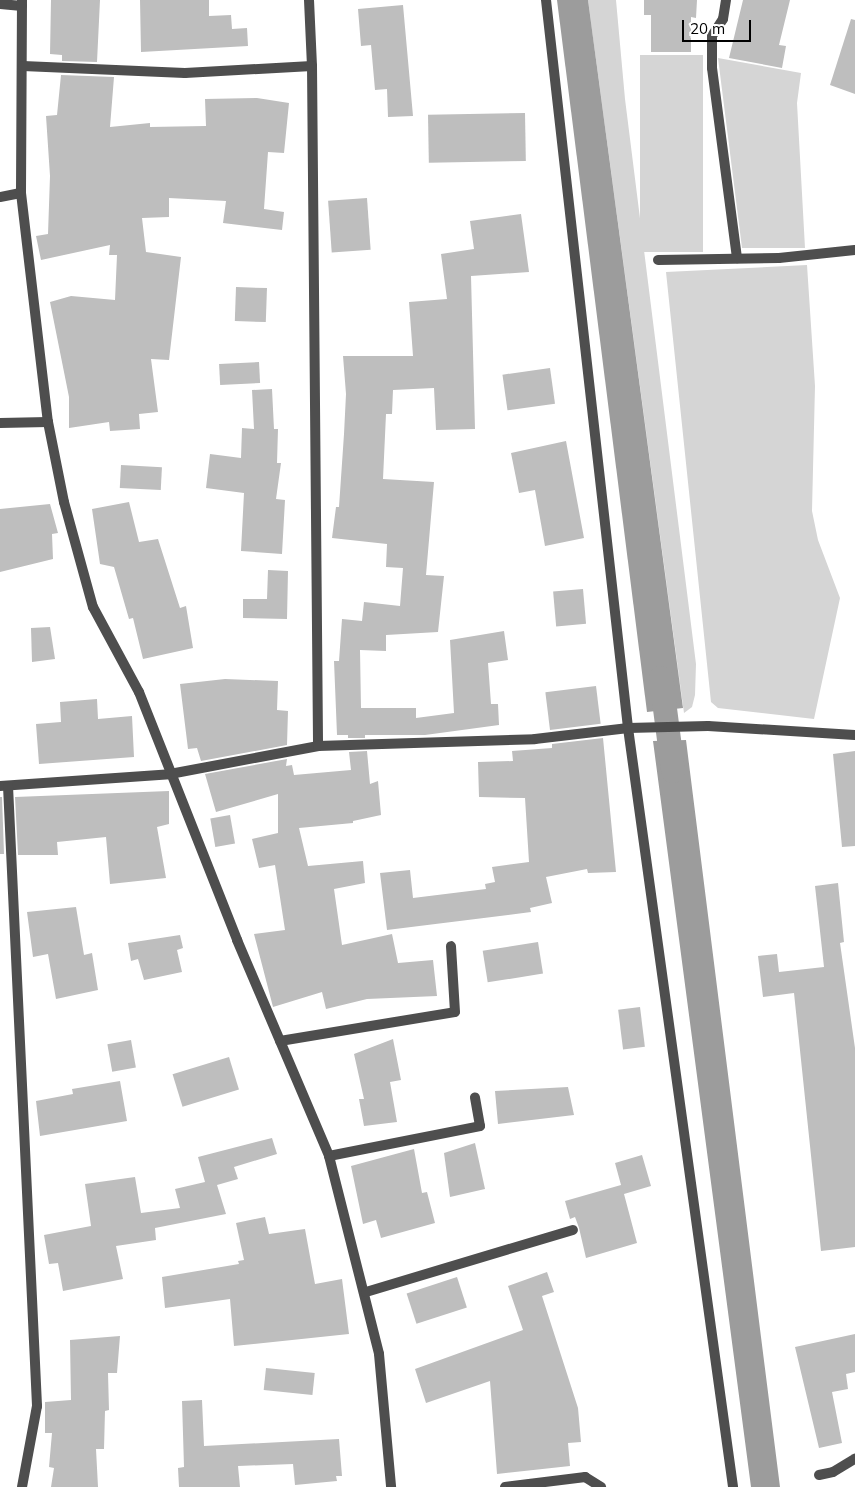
<!DOCTYPE html>
<style>
body{margin:0}
#map{position:relative;width:855px;height:1487px;overflow:hidden;background:#fff;font-family:Mulish,sans-serif}
div>[style]{position:absolute}
.green>*{inset:0;background:#d5d5d5;transform-origin:0 0}
.water>*{inset:0;background:#9c9c9c}
.canal>*{height:24px;margin:-12px;padding:0 12px;transform-origin:12px;border-radius:12px;background:#9c9c9c}
.building>*{inset:0;background:#bebebe;transform-origin:0 0}
.service>*{height:10px;margin:-5px;padding:0 5px;transform-origin:5px;border-radius:5px;background:#4e4e4e}
.minor>*{height:10px;margin:-5px;padding:0 5px;transform-origin:5px;border-radius:5px;background:#4e4e4e}
span{translate:-50% -50%;white-space:nowrap;text-align:center;line-height:1.15;-webkit-text-stroke:4px #fff;paint-order:stroke}
.scale{position:absolute;left:682px;top:20px;width:69px;height:22px;box-sizing:border-box;border:2px solid #000;border-top:0;padding-left:6px;font-size:15px;line-height:18px;white-space:nowrap;color:#000;-webkit-text-stroke:4px #fff;paint-order:stroke}
</style>
<div id="map">
<div class="green">
<div style="clip-path:polygon(588px 0,616px 0,625px 99px,696px 664px,695px 695px,692px 707px,684px 713px)"></div>
<div style="left:640px;top:55px;width:63px;height:197px"></div>
<div style="clip-path:polygon(718px 58px,801px 73px,797px 103px,805px 248px,742px 248px)"></div>
<div style="clip-path:polygon(807px 265px,815px 386px,812px 511px,818px 540px,840px 598px,814px 719px,718px 708px,711px 702px,666px 272px)"></div>
</div>
<div class="water">
<div style="clip-path:polygon(557px 0,588px 0,683px 708px,647px 712px)"></div>
<div style="clip-path:polygon(686px 740px,761px 1337px,780px 1487px,751px 1487px,653px 741px)"></div>
</div>
<div class="canal">
<div style="left:661px;top:678px;width:94px;rotate:82.6deg"></div>
</div>
<div class="building">
<div style="clip-path:polygon(51px 0,100px 0,97px 62px,62px 61px,62px 55px,50px 54px)"></div>
<div style="clip-path:polygon(140px 0,209px 0,209px 16px,231px 15px,232px 29px,247px 28px,248px 46px,141px 52px)"></div>
<div style="clip-path:polygon(644px 0,697px 0,696px 18px,691px 17px,691px 52px,651px 52px,651px 15px,644px 15px)"></div>
<div style="clip-path:polygon(743px 0,790px 0,779px 45px,786px 46px,782px 68px,729px 58px)"></div>
<div style="clip-path:polygon(403px 5px,413px 116px,388px 117px,387px 89px,375px 90px,371px 45px,361px 46px,358px 9px)"></div>
<div style="clip-path:polygon(851px 19px,855px 20px,855px 94px,830px 85px)"></div>
<div style="clip-path:polygon(61px 75px,114px 77px,110px 127px,150px 123px,150px 127px,206px 126px,205px 99px,257px 98px,289px 103px,284px 153px,268px 152px,264px 209px,284px 212px,282px 230px,223px 223px,226px 201px,169px 198px,169px 217px,142px 218px,146px 252px,181px 257px,169px 360px,151px 359px,158px 412px,139px 414px,140px 429px,110px 431px,109px 422px,69px 428px,69px 397px,50px 302px,71px 296px,115px 300px,117px 255px,109px 255px,110px 245px,41px 260px,36px 236px,48px 234px,50px 176px,46px 116px,57px 115px)"></div>
<div style="left:525px;top:113px;width:48px;height:97px;rotate:89deg"></div>
<div style="left:367px;top:198px;width:52px;height:39px;rotate:86deg"></div>
<div style="clip-path:polygon(521px 214px,529px 272px,471px 276px,475px 429px,436px 430px,434px 388px,393px 390px,392px 414px,386px 414px,383px 479px,434px 482px,426px 575px,444px 576px,438px 632px,386px 635px,386px 651px,360px 650px,361px 708px,416px 708px,416px 718px,454px 713px,450px 640px,504px 631px,508px 660px,488px 663px,491px 704px,498px 704px,499px 725px,425px 735px,365px 735px,365px 738px,348px 738px,348px 735px,337px 735px,334px 661px,339px 661px,342px 619px,362px 621px,364px 602px,400px 606px,403px 568px,386px 567px,387px 544px,332px 538px,336px 507px,339px 507px,344px 434px,346px 394px,343px 356px,413px 356px,409px 302px,447px 299px,441px 254px,474px 249px,470px 221px)"></div>
<div style="left:236px;top:287px;width:31px;height:34px;rotate:2deg"></div>
<div style="left:259px;top:362px;width:21px;height:40px;rotate:87deg"></div>
<div style="left:550px;top:368px;width:36px;height:48px;rotate:82deg"></div>
<div style="clip-path:polygon(272px 389px,274px 429px,278px 429px,277px 463px,281px 463px,276px 499px,285px 500px,282px 554px,241px 551px,244px 493px,206px 488px,210px 454px,241px 458px,242px 428px,254px 429px,252px 390px)"></div>
<div style="clip-path:polygon(566px 441px,584px 538px,545px 546px,535px 490px,519px 493px,511px 453px)"></div>
<div style="left:121px;top:465px;width:41px;height:23px;rotate:3deg"></div>
<div style="clip-path:polygon(129px 502px,139px 542px,158px 539px,180px 608px,186px 606px,193px 648px,143px 659px,133px 618px,129px 619px,114px 567px,100px 564px,92px 509px)"></div>
<div style="clip-path:polygon(50px 504px,58px 533px,52px 534px,53px 559px,0 572px,0 509px)"></div>
<div style="clip-path:polygon(268px 570px,288px 571px,287px 619px,243px 618px,243px 599px,267px 599px)"></div>
<div style="left:583px;top:589px;width:35px;height:30px;rotate:85deg"></div>
<div style="clip-path:polygon(50px 627px,55px 659px,32px 662px,31px 628px)"></div>
<div style="clip-path:polygon(225px 679px,278px 681px,277px 710px,288px 711px,287px 745px,201px 761px,197px 748px,188px 749px,180px 684px)"></div>
<div style="left:596px;top:686px;width:38px;height:51px;rotate:83deg"></div>
<div style="clip-path:polygon(97px 699px,98px 719px,132px 716px,134px 757px,39px 764px,36px 724px,61px 722px,60px 702px)"></div>
<div style="clip-path:polygon(603px 738px,616px 872px,588px 873px,587px 869px,546px 877px,552px 903px,530px 908px,531px 912px,387px 930px,380px 873px,410px 870px,413px 898px,486px 889px,485px 884px,495px 882px,492px 867px,529px 862px,525px 798px,479px 797px,478px 762px,513px 761px,512px 751px,552px 748px,552px 744px)"></div>
<div style="clip-path:polygon(367px 751px,370px 784px,378px 781px,381px 815px,353px 821px,353px 823px,299px 828px,308px 866px,363px 861px,365px 883px,334px 889px,342px 945px,392px 934px,398px 963px,433px 960px,437px 996px,367px 999px,326px 1009px,322px 992px,273px 1007px,254px 934px,285px 930px,275px 865px,259px 868px,252px 839px,278px 833px,278px 794px,216px 812px,205px 774px,287px 759px,286px 766px,292px 765px,294px 775px,351px 770px,349px 752px)"></div>
<div style="clip-path:polygon(855px 751px,855px 846px,842px 847px,833px 754px)"></div>
<div style="clip-path:polygon(169px 791px,169px 824px,157px 827px,166px 878px,110px 884px,106px 837px,57px 842px,58px 855px,18px 855px,15px 797px)"></div>
<div style="clip-path:polygon(0 797px,2px 797px,4px 854px,0 854px)"></div>
<div style="left:230px;top:815px;width:29px;height:20px;rotate:80deg"></div>
<div style="clip-path:polygon(838px 883px,844px 942px,840px 943px,855px 1048px,855px 1247px,821px 1251px,794px 993px,763px 997px,758px 956px,777px 954px,779px 972px,824px 967px,815px 886px)"></div>
<div style="clip-path:polygon(76px 907px,84px 955px,92px 953px,98px 990px,56px 999px,48px 954px,33px 957px,27px 912px)"></div>
<div style="clip-path:polygon(180px 935px,183px 948px,177px 950px,182px 972px,144px 980px,138px 959px,131px 961px,128px 943px)"></div>
<div style="left:538px;top:942px;width:32px;height:56px;rotate:81deg"></div>
<div style="left:640px;top:1007px;width:40px;height:22px;rotate:83deg"></div>
<div style="clip-path:polygon(393px 1039px,401px 1080px,390px 1082px,397px 1122px,364px 1126px,359px 1099px,364px 1099px,354px 1054px)"></div>
<div style="left:131px;top:1040px;width:28px;height:24px;rotate:80deg"></div>
<div style="left:229px;top:1057px;width:34px;height:59px;rotate:73deg"></div>
<div style="clip-path:polygon(120px 1081px,127px 1121px,40px 1136px,36px 1101px,73px 1094px,72px 1089px)"></div>
<div style="clip-path:polygon(568px 1087px,574px 1115px,498px 1124px,495px 1091px)"></div>
<div style="clip-path:polygon(272px 1138px,277px 1154px,234px 1167px,238px 1179px,217px 1185px,226px 1214px,155px 1228px,156px 1240px,116px 1246px,123px 1279px,63px 1291px,58px 1263px,49px 1264px,44px 1235px,91px 1226px,85px 1184px,135px 1177px,141px 1213px,180px 1208px,175px 1189px,205px 1182px,198px 1157px)"></div>
<div style="clip-path:polygon(475px 1143px,485px 1189px,450px 1197px,444px 1153px)"></div>
<div style="clip-path:polygon(414px 1149px,422px 1193px,427px 1192px,435px 1223px,381px 1238px,376px 1220px,363px 1224px,351px 1166px)"></div>
<div style="clip-path:polygon(642px 1155px,651px 1186px,624px 1194px,637px 1243px,586px 1258px,579px 1228px,575px 1217px,570px 1219px,565px 1201px,621px 1185px,615px 1163px)"></div>
<div style="clip-path:polygon(265px 1217px,269px 1234px,305px 1229px,315px 1284px,342px 1279px,349px 1334px,234px 1346px,230px 1299px,165px 1308px,162px 1277px,239px 1264px,238px 1261px,244px 1260px,236px 1223px)"></div>
<div style="clip-path:polygon(547px 1272px,554px 1292px,542px 1296px,578px 1408px,581px 1442px,568px 1443px,570px 1466px,497px 1474px,490px 1381px,426px 1403px,415px 1369px,523px 1330px,508px 1286px)"></div>
<div style="left:457px;top:1277px;width:32px;height:53px;rotate:72deg"></div>
<div style="clip-path:polygon(855px 1334px,855px 1372px,846px 1374px,848px 1389px,832px 1392px,842px 1443px,819px 1448px,795px 1347px)"></div>
<div style="clip-path:polygon(120px 1336px,117px 1373px,108px 1373px,109px 1410px,105px 1411px,104px 1449px,96px 1449px,98px 1487px,51px 1487px,54px 1468px,49px 1467px,52px 1433px,45px 1433px,45px 1402px,71px 1400px,70px 1340px)"></div>
<div style="left:266px;top:1368px;width:49px;height:22px;rotate:6deg"></div>
<div style="clip-path:polygon(202px 1400px,204px 1446px,339px 1439px,342px 1476px,336px 1476px,337px 1481px,295px 1485px,293px 1464px,238px 1466px,240px 1487px,179px 1487px,178px 1468px,184px 1467px,182px 1401px)"></div>
</div>
<div class="service">
<div style="left:0;top:4px;width:22px;rotate:5deg"></div>
<div style="left:723px;top:19px;width:20px;rotate:123deg"></div>
<div style="left:712px;top:36px;width:32px;rotate:90deg"></div>
<div style="left:712px;top:68px;width:192px;rotate:82.5deg"></div>
<div style="left:0;top:197px;width:21px;rotate:-11deg"></div>
<div style="left:658px;top:260px;width:121px;rotate:-0.9deg"></div>
<div style="left:779px;top:258px;width:76px;rotate:-6deg"></div>
</div>
<div class="minor">
<div style="left:22px;top:0;width:193px;rotate:90.3deg"></div>
<div style="left:21px;top:193px;width:231px;rotate:83.3deg"></div>
<div style="left:48px;top:422px;width:82px;rotate:78.7deg"></div>
<div style="left:64px;top:502px;width:109px;rotate:74.6deg"></div>
<div style="left:93px;top:607px;width:97px;rotate:61.6deg"></div>
<div style="left:139px;top:692px;width:267px;rotate:68.4deg"></div>
<div style="left:237px;top:940px;width:235px;rotate:66.9deg"></div>
<div style="left:329px;top:1156px;width:204px;rotate:75.8deg"></div>
<div style="left:379px;top:1354px;width:134px;rotate:84.8deg"></div>
<div style="left:309px;top:0;width:66px;rotate:87.4deg"></div>
<div style="left:312px;top:66px;width:680px;rotate:89.49deg"></div>
<div style="left:546px;top:0;width:733px;rotate:83.57deg"></div>
<div style="left:628px;top:728px;width:766px;rotate:82.12deg"></div>
<div style="left:723px;top:19px;width:19px;rotate:-81deg"></div>
<div style="left:23px;top:66px;width:162px;rotate:2.5deg"></div>
<div style="left:185px;top:73px;width:127px;rotate:-3.2deg"></div>
<div style="left:0;top:423px;width:48px;rotate:-1.2deg"></div>
<div style="left:0;top:786px;width:170px;rotate:-4deg"></div>
<div style="left:170px;top:774px;width:151px;rotate:-10.7deg"></div>
<div style="left:318px;top:746px;width:217px;rotate:-1.8deg"></div>
<div style="left:535px;top:739px;width:94px;rotate:-6.7deg"></div>
<div style="left:628px;top:728px;width:80px;rotate:-1.4deg"></div>
<div style="left:708px;top:726px;width:147px;rotate:3.5deg"></div>
<div style="left:8px;top:786px;width:621px;rotate:87.32deg"></div>
<div style="left:37px;top:1406px;width:82px;rotate:100.5deg"></div>
<div style="left:280px;top:1041px;width:177px;rotate:-9.4deg"></div>
<div style="left:455px;top:1012px;width:66px;rotate:-93.5deg"></div>
<div style="left:329px;top:1156px;width:154px;rotate:-11.2deg"></div>
<div style="left:480px;top:1126px;width:29px;rotate:-100deg"></div>
<div style="left:366px;top:1292px;width:216px;rotate:-16.7deg"></div>
<div style="left:819px;top:1475px;width:14px;rotate:-12deg"></div>
<div style="left:833px;top:1472px;width:26px;rotate:-31deg"></div>
<div style="left:505px;top:1487px;width:81px;rotate:-7.1deg"></div>
<div style="left:585px;top:1477px;width:19px;rotate:32deg"></div>
</div>
<div class="scale">20 m</div>
</div>
